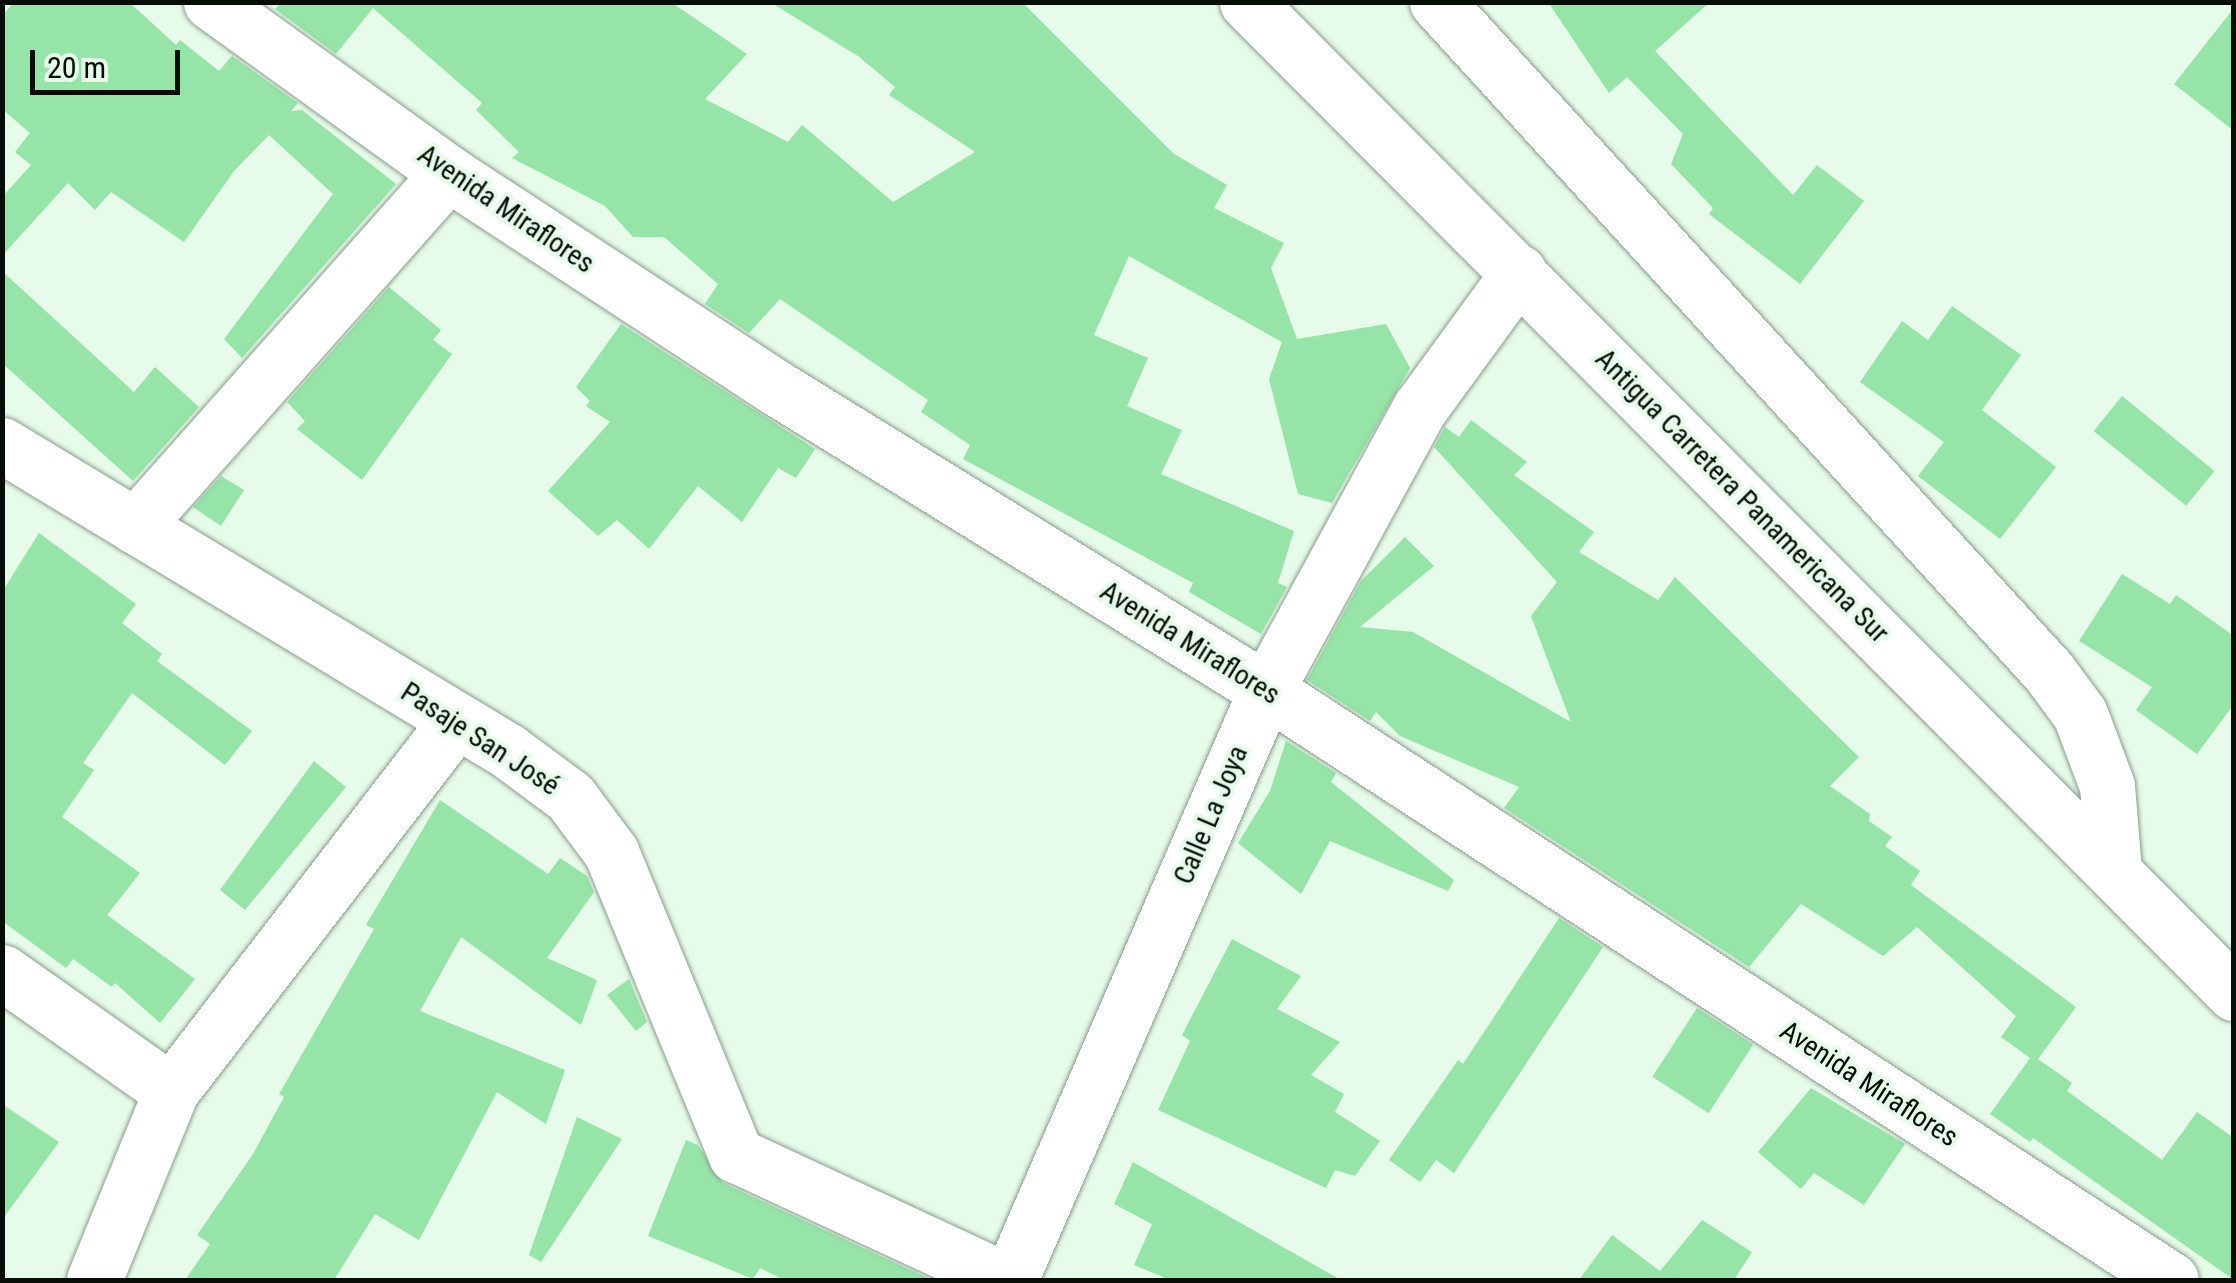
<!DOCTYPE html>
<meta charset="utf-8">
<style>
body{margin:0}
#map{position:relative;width:2236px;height:1283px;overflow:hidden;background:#e6fbe9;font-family:"Roboto Condensed",sans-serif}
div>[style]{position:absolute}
.building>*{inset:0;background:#96e4a7;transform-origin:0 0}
.roads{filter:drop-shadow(0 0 2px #8a9d8d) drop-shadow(0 0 2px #8a9d8d)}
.minor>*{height:55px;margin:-27.5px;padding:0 27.5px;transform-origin:27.5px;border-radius:27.5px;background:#fff}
.highway>*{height:55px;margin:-27.5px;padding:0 27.5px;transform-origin:27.5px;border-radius:27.5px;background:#fff}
span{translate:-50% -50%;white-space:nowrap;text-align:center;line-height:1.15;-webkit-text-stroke:8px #e6fbe9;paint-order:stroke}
.street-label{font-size:28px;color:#070e08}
.frame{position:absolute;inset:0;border:5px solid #070e08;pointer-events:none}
.scale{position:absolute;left:30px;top:50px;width:150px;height:45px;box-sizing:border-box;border:5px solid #070e08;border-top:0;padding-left:12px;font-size:30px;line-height:35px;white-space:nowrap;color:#070e08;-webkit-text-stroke:8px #e6fbe9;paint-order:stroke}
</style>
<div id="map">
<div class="building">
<div style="clip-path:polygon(14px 2px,129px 2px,176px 45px,180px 40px,219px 71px,232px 56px,298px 103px,291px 111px,302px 110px,396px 184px,242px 358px,224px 339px,333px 194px,269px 135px,234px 171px,184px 242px,111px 192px,95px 210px,68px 183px,2px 256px,2px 197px,31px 165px,15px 152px,30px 133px,2px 109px,2px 16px)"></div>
<div style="clip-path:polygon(281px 2px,671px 2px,747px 54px,705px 99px,788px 142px,802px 125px,893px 202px,975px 152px,889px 95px,895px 87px,858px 56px,770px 2px,1022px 2px,1174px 154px,1227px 185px,1214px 208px,1284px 243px,1271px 268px,1297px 339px,1386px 324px,1410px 368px,1332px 503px,1298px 494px,1269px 379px,1282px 342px,1129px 256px,1094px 335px,1148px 358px,1127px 406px,1182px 430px,1161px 474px,1294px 531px,1278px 583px,1287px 587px,1261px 634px,1189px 592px,1193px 583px,963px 459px,970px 445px,921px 412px,928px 400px,780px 299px,749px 333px,705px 304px,718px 284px,664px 237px,633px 237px,605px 206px,512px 158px,519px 152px,476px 110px,482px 103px,373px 8px,336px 54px,275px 9px)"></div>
<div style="clip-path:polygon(1548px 2px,1710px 2px,1655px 51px,1793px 195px,1817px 165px,1864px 201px,1800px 284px,1709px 214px,1713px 208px,1671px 164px,1683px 134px,1627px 77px,1609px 93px)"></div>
<div style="clip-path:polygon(2234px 8px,2234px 131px,2174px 84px)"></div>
<div style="clip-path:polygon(2px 271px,134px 392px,155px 367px,199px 407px,133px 481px,2px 363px)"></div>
<div style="clip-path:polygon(389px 287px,441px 330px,433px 340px,452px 354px,362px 480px,297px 429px,305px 421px,287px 402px)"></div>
<div style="clip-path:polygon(1952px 306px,2021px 355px,1982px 410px,2056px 467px,2000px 539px,1918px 476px,1944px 442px,1860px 382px,1902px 321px,1928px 340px)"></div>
<div style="clip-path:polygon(621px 324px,815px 449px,796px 478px,778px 468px,742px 522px,698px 486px,649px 549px,617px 520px,598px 536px,548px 491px,610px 422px,586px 406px,590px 401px,576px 387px)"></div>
<div style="left:2122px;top:396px;width:119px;height:45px;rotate:39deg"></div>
<div style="clip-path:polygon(1471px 420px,1527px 462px,1514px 475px,1594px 532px,1579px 552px,1658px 600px,1675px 577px,1859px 757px,1830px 786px,1870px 814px,1869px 821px,1892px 837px,1885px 846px,1920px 871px,1911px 885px,2076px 1007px,2038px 1059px,2072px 1083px,2067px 1091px,2162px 1160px,2197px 1112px,2234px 1138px,2234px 1280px,2033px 1138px,2030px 1142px,1990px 1114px,2030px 1058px,2001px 1037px,2016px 1016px,1917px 927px,1883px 956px,1801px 904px,1749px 967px,1504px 808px,1519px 787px,1400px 736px,1376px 712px,1370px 721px,1307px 680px,1361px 581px,1405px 537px,1434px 566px,1360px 627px,1413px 632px,1571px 722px,1531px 616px,1557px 582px,1434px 447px,1445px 427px,1459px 437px)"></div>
<div style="clip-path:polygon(221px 476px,244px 490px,221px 526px,193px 507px)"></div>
<div style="clip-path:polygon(39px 533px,136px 604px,122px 623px,162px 654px,157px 661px,252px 731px,225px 765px,132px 693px,83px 763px,94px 770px,62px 817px,140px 873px,107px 915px,195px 979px,160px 1023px,115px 983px,112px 987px,73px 959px,66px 968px,2px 921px,2px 592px)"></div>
<div style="clip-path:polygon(2122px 574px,2170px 604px,2176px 595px,2234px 636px,2234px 704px,2197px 754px,2136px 710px,2152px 687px,2079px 641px)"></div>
<div style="clip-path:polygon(1286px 741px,1336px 773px,1331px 782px,1454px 880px,1448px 891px,1330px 841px,1301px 894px,1238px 843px,1270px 791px)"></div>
<div style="clip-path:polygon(314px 761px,346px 787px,245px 910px,220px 890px)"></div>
<div style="clip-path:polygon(440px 800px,548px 874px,560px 858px,587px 876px,594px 892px,547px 958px,597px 980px,581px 1025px,461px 937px,420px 1011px,565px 1070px,546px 1124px,497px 1092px,419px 1240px,375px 1214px,334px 1280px,185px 1280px,210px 1244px,197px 1235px,253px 1154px,284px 1097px,279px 1094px,374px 929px,366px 925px)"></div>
<div style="clip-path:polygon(1559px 918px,1603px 947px,1454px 1173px,1436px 1160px,1420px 1182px,1389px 1160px,1458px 1060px,1463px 1064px)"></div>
<div style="clip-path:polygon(1232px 939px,1301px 976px,1277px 1009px,1340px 1042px,1311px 1075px,1344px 1094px,1335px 1112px,1380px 1141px,1355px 1176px,1335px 1170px,1326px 1188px,1158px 1110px,1190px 1041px,1182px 1035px)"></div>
<div style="clip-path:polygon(629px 979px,647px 1022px,636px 1031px,607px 995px)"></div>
<div style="left:1697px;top:1008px;width:67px;height:82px;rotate:33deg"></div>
<div style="clip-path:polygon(1811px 1088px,1905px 1144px,1864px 1205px,1814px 1173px,1801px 1189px,1758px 1152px)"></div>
<div style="clip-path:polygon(2px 1104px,59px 1142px,2px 1220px)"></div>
<div style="clip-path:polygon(577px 1117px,622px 1139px,541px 1262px,529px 1255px)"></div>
<div style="clip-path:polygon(686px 1140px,698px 1145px,723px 1183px,932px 1280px,784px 1280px,760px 1268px,753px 1279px,648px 1236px)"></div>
<div style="clip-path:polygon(1133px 1162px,1341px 1280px,1170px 1280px,1134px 1265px,1152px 1224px,1114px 1204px)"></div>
<div style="clip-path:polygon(1702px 1220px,1752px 1252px,1734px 1280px,1579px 1280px,1612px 1235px,1660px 1271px)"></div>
</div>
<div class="roads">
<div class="minor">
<div style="left:211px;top:2px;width:292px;rotate:35.8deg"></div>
<div style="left:448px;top:173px;width:391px;rotate:33.2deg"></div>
<div style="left:775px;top:387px;width:577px;rotate:31.68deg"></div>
<div style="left:1266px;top:690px;width:1080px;rotate:33.1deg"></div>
<div style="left:1437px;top:2px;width:907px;rotate:47.59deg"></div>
<div style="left:2049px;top:672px;width:52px;rotate:53.6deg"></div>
<div style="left:2080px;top:714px;width:77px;rotate:69.4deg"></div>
<div style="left:2107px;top:786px;width:86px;rotate:85.3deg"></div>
<div style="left:2px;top:445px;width:591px;rotate:31.16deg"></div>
<div style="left:508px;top:751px;width:77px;rotate:36.6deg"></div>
<div style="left:570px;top:797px;width:69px;rotate:53.3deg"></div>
<div style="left:611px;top:852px;width:328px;rotate:67.6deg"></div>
<div style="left:736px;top:1155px;width:297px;rotate:24.9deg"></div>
<div style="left:135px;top:526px;width:472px;rotate:-48.4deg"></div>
<div style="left:2px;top:972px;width:207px;rotate:35.2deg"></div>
<div style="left:94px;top:1280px;width:204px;rotate:-67.8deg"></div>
<div style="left:171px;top:1091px;width:467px;rotate:-52.4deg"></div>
<div style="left:1010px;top:1280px;width:643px;rotate:-66.54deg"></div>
<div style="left:1266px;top:690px;width:321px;rotate:-61.4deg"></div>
<div style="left:1420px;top:408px;width:168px;rotate:-53.9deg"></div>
</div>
<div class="highway">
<div style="left:1247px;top:2px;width:1399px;rotate:45.12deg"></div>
</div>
</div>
<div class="street-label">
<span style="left:506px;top:209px;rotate:34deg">Avenida Miraflores</span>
<span style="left:1742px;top:496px;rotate:45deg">Antigua Carretera Panamericana Sur</span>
<span style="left:1190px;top:643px;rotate:32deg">Avenida Miraflores</span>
<span style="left:480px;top:739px;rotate:33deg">Pasaje San José</span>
<span style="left:1211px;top:815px;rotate:-67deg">Calle La Joya</span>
<span style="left:1869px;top:1084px;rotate:33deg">Avenida Miraflores</span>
</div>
<div class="frame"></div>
<div class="scale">20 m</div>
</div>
